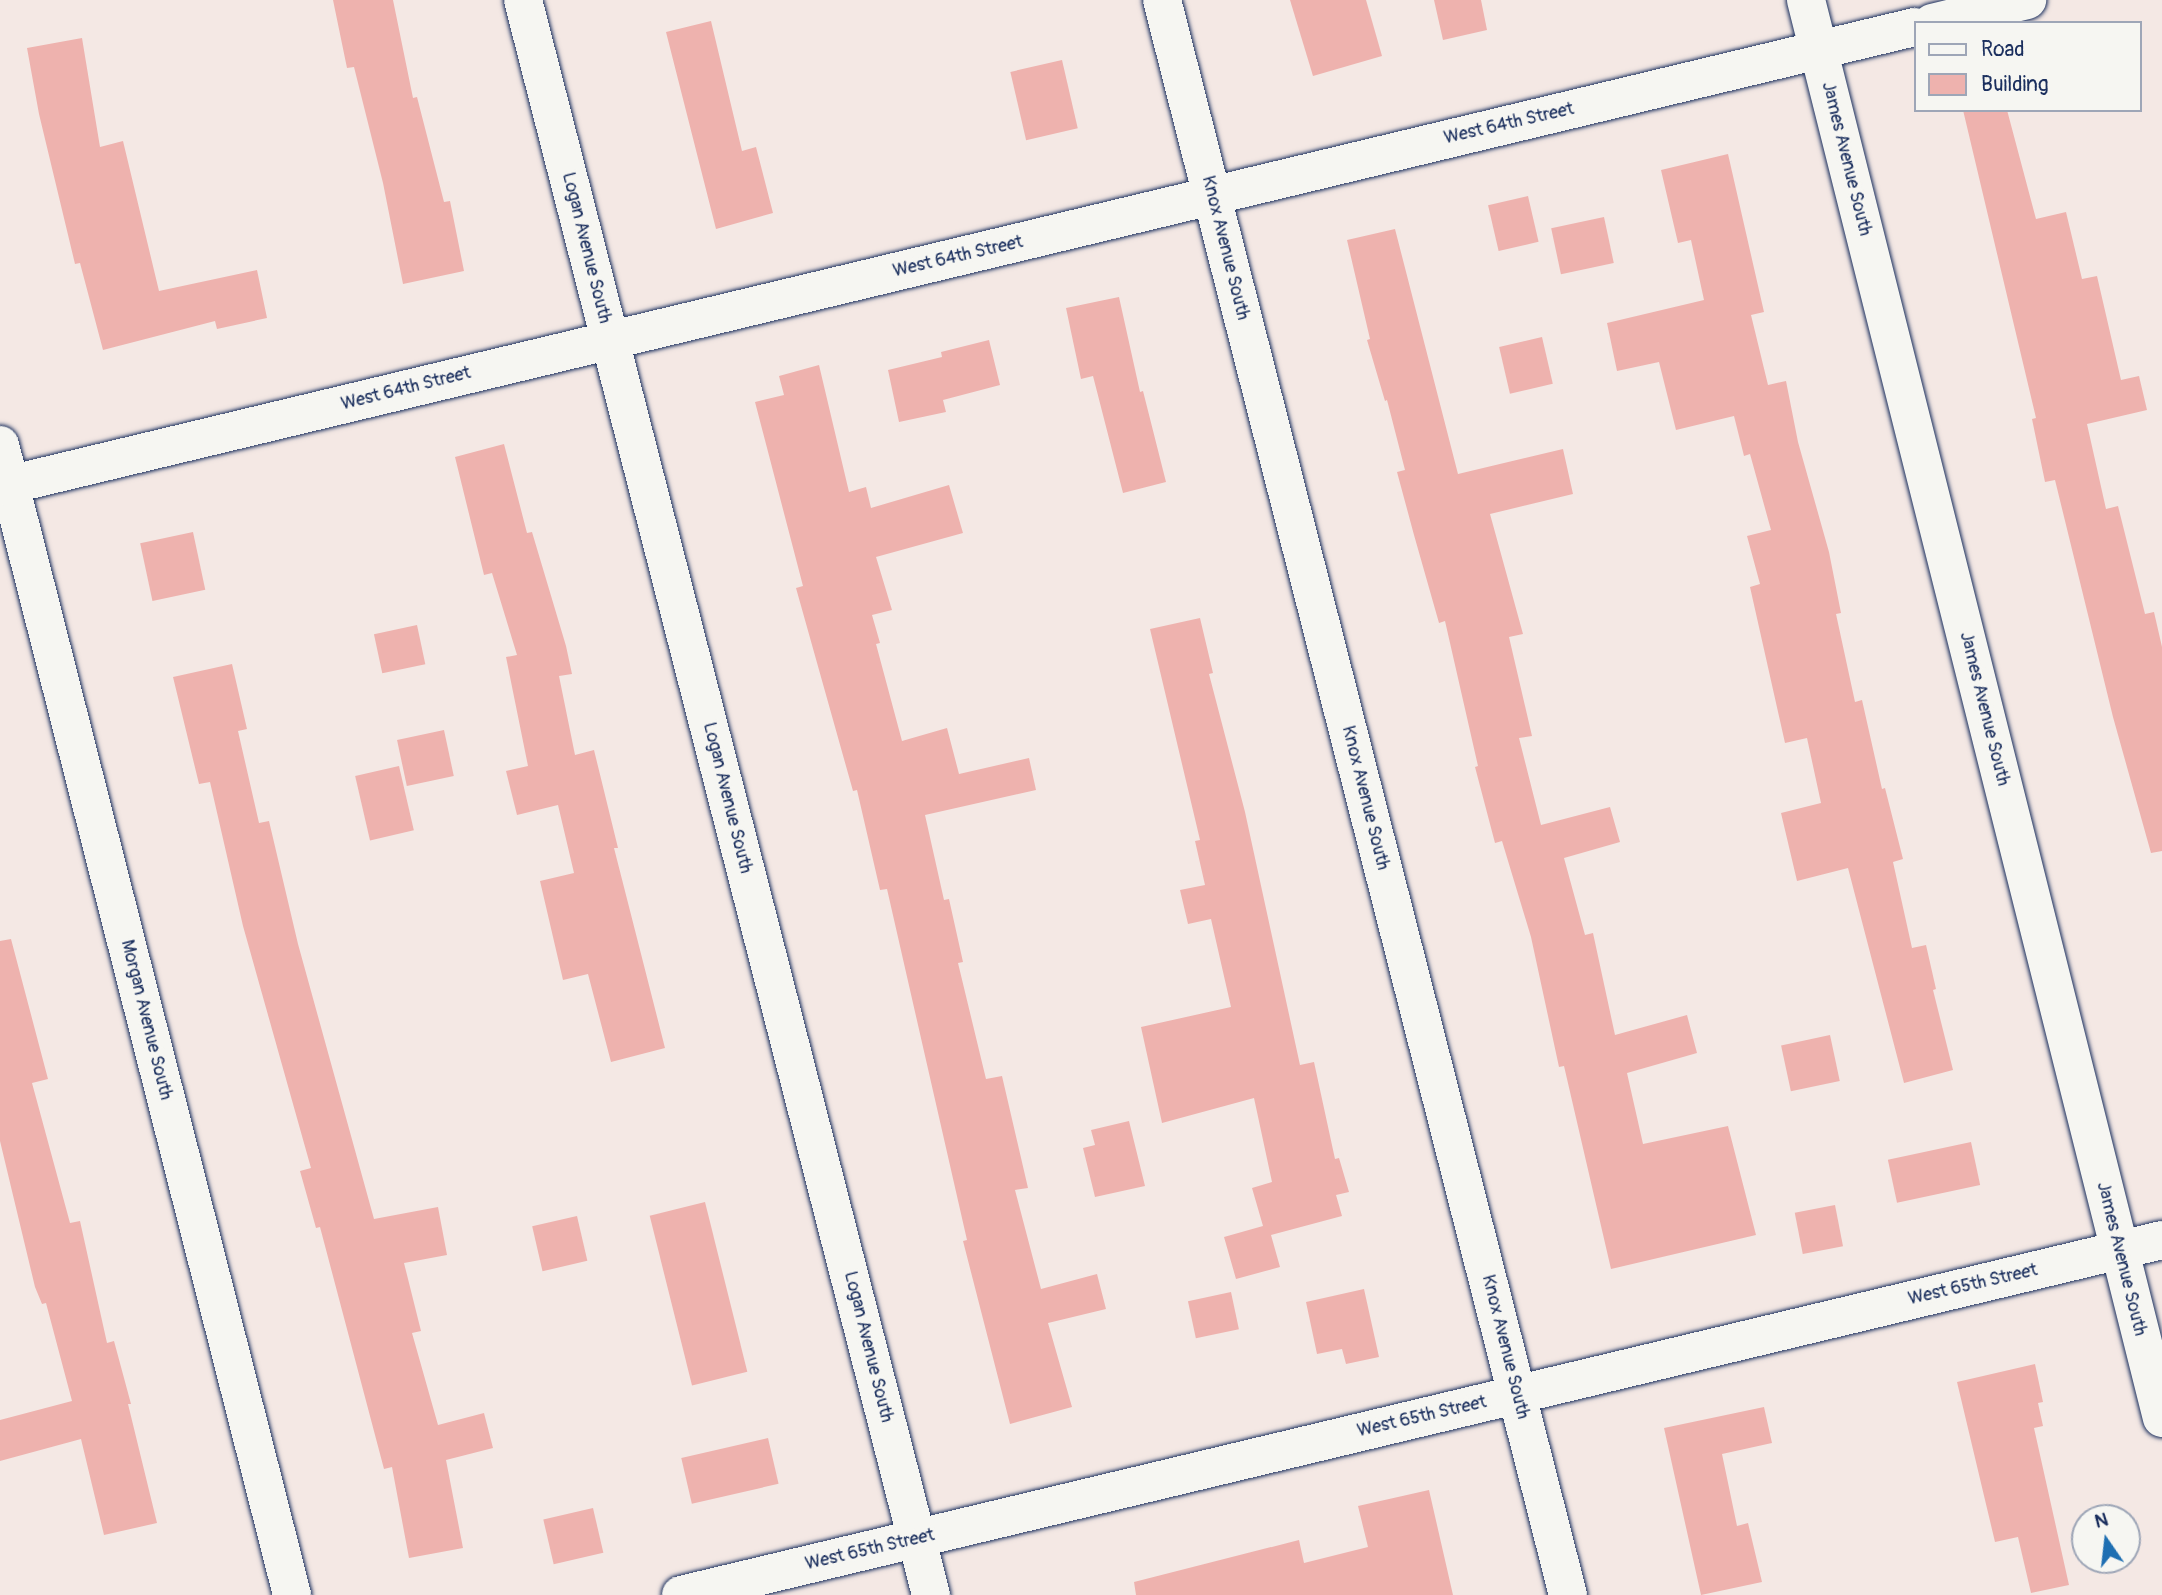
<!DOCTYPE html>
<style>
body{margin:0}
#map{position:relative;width:2162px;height:1595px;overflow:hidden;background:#f4e8e4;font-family:Pangolin,sans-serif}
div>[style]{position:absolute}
.building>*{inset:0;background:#eeb2ae;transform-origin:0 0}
.roads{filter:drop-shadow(0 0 2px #1b2f5e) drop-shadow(0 0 2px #1b2f5e)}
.street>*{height:38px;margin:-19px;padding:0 19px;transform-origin:19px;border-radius:19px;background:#f6f6f2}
span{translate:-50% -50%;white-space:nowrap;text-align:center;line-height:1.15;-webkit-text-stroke:5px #f6f6f2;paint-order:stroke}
.street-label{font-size:18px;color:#1b2f5e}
.legend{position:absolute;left:1914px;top:21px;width:228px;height:91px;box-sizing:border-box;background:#f6f6f2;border:2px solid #9ea6b7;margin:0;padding:9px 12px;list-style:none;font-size:21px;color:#1b2f5e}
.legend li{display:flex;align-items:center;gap:14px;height:35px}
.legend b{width:35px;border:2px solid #9ea6b7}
.north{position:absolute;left:2071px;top:1504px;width:70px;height:70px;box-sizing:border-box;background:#f6f6f2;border:2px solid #9ea6b7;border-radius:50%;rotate:346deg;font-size:19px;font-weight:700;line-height:28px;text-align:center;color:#1b2f5e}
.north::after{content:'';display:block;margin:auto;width:24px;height:32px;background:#1f6fb2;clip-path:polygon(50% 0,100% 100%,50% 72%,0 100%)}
</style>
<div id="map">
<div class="building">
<div style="clip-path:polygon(333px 0,393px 0,413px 98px,417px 97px,444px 202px,450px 201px,464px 271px,403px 284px,383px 183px,354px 67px,347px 68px)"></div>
<div style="clip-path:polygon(1290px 0,1366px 0,1382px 56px,1313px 76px)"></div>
<div style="clip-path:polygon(1434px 0,1481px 0,1487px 30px,1443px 40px)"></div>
<div style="clip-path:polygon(711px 21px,742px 151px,756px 147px,773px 213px,716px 229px,666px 32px)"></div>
<div style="clip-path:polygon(82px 38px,100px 147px,123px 141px,159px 291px,257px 270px,267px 318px,217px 329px,215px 321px,103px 350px,80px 263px,75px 264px,39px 114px,27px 48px)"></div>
<div style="left:1062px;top:60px;width:70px;height:53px;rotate:77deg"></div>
<div style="clip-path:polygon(1963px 110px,2007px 110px,2036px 219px,2066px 212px,2082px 279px,2097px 276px,2121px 380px,2139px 376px,2147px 410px,2087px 424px,2106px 509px,2118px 506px,2145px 614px,2154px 612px,2162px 647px,2162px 851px,2151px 853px,2113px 717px,2055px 480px,2045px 482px,2032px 419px,2036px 418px)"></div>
<div style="clip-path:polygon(1728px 154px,1764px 312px,1751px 315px,1768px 385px,1786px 381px,1798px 442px,1829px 552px,1841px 613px,1836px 614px,1855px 702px,1862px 700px,1882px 789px,1885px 788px,1903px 859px,1893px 862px,1912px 948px,1926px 945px,1936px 989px,1933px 990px,1953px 1070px,1904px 1083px,1848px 868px,1797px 881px,1781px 813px,1821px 803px,1807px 738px,1785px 743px,1750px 587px,1760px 584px,1747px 536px,1771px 530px,1750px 454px,1744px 456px,1734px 416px,1676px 430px,1659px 362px,1617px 371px,1607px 323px,1704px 300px,1691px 240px,1678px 243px,1661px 170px)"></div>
<div style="left:1528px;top:196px;width:47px;height:41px;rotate:77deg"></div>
<div style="left:1604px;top:217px;width:47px;height:54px;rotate:78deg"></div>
<div style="clip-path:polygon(1395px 229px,1458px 474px,1563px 449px,1573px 494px,1490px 514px,1523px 634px,1509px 637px,1532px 736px,1519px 738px,1541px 825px,1610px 807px,1620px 842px,1564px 858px,1585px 935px,1593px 933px,1615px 1035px,1687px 1015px,1697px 1053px,1627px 1073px,1643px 1144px,1728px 1126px,1756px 1235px,1611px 1269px,1564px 1066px,1559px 1067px,1531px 937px,1502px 841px,1495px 843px,1475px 767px,1478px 766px,1445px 621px,1439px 623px,1414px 535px,1397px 472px,1405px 470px,1387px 400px,1385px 401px,1367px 340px,1370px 339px,1347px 240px)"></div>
<div style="clip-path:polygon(1119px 297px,1140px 392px,1143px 391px,1166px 482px,1123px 493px,1093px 376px,1081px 379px,1066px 308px)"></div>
<div style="left:1542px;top:337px;width:48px;height:44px;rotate:77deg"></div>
<div style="clip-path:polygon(989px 340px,1000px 385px,943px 400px,946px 412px,899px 422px,888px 370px,942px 357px,941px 352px)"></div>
<div style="clip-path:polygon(819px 365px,849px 492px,866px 487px,871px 508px,949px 485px,963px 533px,876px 557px,892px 610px,872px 615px,880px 643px,876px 644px,902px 741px,947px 728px,959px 774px,1029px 758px,1036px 790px,925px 815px,944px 900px,949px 899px,963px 962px,958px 963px,986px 1079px,1002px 1076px,1028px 1188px,1015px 1190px,1041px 1289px,1097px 1274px,1106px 1309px,1048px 1323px,1072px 1407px,1010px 1424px,963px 1241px,967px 1240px,887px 889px,880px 890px,857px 790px,853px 791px,796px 588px,803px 586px,755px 402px,784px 395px,779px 376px)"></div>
<div style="clip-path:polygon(504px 444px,527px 533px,532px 532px,566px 646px,572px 674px,559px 676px,575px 755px,594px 750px,618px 848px,614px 848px,665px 1048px,611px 1062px,588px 974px,563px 980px,540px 881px,574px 873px,558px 805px,517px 815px,506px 771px,528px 766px,506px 657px,517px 655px,492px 573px,484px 575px,455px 457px)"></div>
<div style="left:193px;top:532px;width:59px;height:54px;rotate:78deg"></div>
<div style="clip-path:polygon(1200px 618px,1213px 673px,1209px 674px,1245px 812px,1300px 1065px,1314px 1062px,1335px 1159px,1339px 1158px,1349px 1192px,1336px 1195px,1342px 1216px,1271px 1235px,1280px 1267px,1236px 1279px,1224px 1237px,1263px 1226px,1252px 1188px,1272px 1182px,1254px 1098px,1162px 1123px,1141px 1027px,1231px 1007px,1211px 919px,1188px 924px,1180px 890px,1205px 885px,1195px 841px,1200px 840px,1150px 629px)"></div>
<div style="left:417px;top:625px;width:40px;height:44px;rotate:78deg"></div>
<div style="clip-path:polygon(232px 664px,247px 729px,238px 731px,259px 823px,269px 821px,298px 944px,374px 1219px,438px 1207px,447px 1255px,404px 1263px,421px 1331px,412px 1333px,438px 1425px,484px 1413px,493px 1448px,446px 1460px,463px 1548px,409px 1558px,392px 1467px,384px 1469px,320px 1227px,316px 1228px,300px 1171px,311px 1168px,243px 926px,210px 782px,199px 784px,173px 677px)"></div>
<div style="left:444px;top:730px;width:47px;height:48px;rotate:78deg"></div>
<div style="left:399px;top:766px;width:66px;height:45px;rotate:77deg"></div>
<div style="clip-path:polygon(11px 939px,48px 1079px,32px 1083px,70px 1223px,80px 1221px,107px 1343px,114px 1341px,131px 1404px,128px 1404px,157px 1523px,104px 1535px,81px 1439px,0 1461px,0 1420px,72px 1401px,46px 1303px,42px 1304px,35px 1287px,0 1141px,0 941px)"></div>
<div style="left:1830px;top:1035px;width:47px;height:50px;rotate:78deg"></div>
<div style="clip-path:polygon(1129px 1121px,1145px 1186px,1095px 1197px,1083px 1148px,1095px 1145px,1091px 1130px)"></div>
<div style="left:1971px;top:1142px;width:44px;height:85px;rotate:78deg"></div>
<div style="left:705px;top:1202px;width:175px;height:57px;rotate:76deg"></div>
<div style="left:1835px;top:1205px;width:42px;height:41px;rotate:79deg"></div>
<div style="left:577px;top:1216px;width:46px;height:46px;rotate:77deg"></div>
<div style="clip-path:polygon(1364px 1289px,1379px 1357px,1346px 1364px,1342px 1349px,1317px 1354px,1306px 1302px)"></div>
<div style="left:1231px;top:1292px;width:38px;height:44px;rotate:78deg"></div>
<div style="clip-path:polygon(2035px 1364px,2043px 1402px,2038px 1403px,2043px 1426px,2034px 1428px,2069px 1585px,2031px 1593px,2018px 1537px,1995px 1542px,1957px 1382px)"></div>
<div style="clip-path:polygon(1764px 1407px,1772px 1443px,1722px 1454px,1737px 1526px,1748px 1523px,1762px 1582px,1701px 1595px,1664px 1428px)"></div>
<div style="left:768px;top:1438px;width:47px;height:89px;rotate:77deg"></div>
<div style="clip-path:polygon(1429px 1490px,1453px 1595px,1136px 1595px,1134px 1582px,1299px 1540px,1304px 1563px,1368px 1547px,1358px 1506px)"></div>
<div style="left:593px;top:1508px;width:46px;height:51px;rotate:77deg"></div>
</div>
<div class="roads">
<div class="street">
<div style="left:523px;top:0;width:1646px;rotate:75.65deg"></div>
<div style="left:1162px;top:0;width:1646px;rotate:75.72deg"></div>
<div style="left:1806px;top:0;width:1462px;rotate:75.91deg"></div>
<div style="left:1932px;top:23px;width:98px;rotate:-13.6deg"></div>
<div style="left:0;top:445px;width:1186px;rotate:75.75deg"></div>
<div style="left:0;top:487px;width:1969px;rotate:-13.51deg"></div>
<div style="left:681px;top:1595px;width:1523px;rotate:-13.48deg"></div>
</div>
</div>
<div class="street-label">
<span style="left:1509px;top:124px;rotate:-13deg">West 64th Street</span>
<span style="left:1846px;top:159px;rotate:76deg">James Avenue South</span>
<span style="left:586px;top:248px;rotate:76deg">Logan Avenue South</span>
<span style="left:1225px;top:248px;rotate:76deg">Knox Avenue South</span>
<span style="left:958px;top:257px;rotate:-13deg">West 64th Street</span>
<span style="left:406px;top:389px;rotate:-14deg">West 64th Street</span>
<span style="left:1984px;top:709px;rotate:76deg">James Avenue South</span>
<span style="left:727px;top:798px;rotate:76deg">Logan Avenue South</span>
<span style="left:1365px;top:798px;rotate:76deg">Knox Avenue South</span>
<span style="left:146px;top:1020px;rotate:76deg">Morgan Avenue South</span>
<span style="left:2121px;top:1259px;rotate:76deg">James Avenue South</span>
<span style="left:1973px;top:1285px;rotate:-13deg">West 65th Street</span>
<span style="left:868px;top:1347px;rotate:76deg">Logan Avenue South</span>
<span style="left:1505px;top:1347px;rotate:76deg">Knox Avenue South</span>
<span style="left:1422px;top:1417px;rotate:-13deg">West 65th Street</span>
<span style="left:870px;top:1550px;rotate:-13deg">West 65th Street</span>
</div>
<ul class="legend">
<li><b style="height:9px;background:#f6f6f2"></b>Road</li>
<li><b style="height:19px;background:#eeb2ae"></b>Building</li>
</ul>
<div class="north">N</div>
</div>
